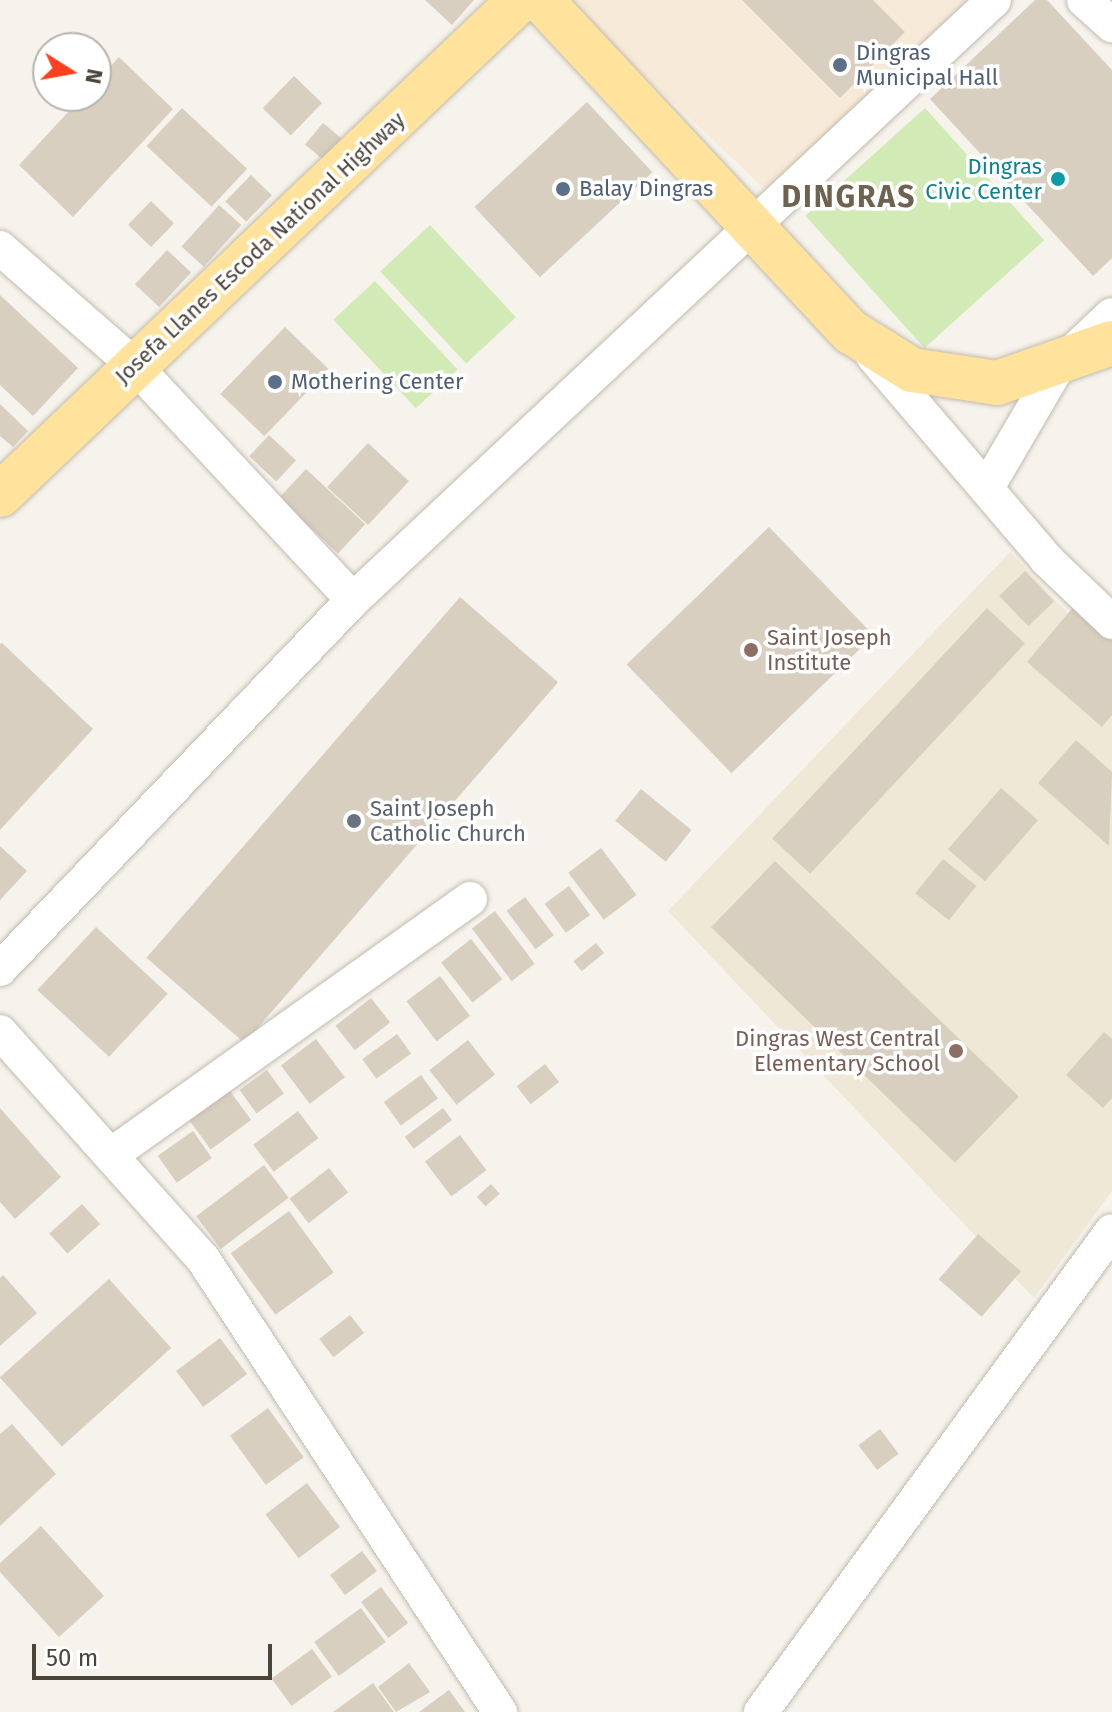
<!DOCTYPE html>
<style>
body{margin:0}
#map{position:relative;width:1112px;height:1712px;overflow:hidden;background:#f6f3ec;font-family:"Fira Sans",sans-serif}
div>[style]{position:absolute}
.commercial>*{inset:0;background:#f7ead8}
.education>*{inset:0;background:#efe8d6}
.green>*{inset:0;background:#d2eab5;transform-origin:0 0}
.building>*{inset:0;background:#d8cfc1;transform-origin:0 0}
.roads{filter:drop-shadow(0 0 2px #c2bbae) drop-shadow(0 0 2px #c2bbae)}
.street>*{height:34px;margin:-17px;padding:0 17px;transform-origin:17px;border-radius:17px;background:#fff}
.primary>*{height:44px;margin:-22px;padding:0 22px;transform-origin:22px;border-radius:22px;background:#ffe39c}
.dots>*{width:22px;height:22px;translate:-50% -50%;box-sizing:border-box;border:4px solid #fff;border-radius:50%}
span{translate:-50% -50%;white-space:nowrap;text-align:center;line-height:1.15;-webkit-text-stroke:7px #fff;paint-order:stroke}
.service-label{font-size:22px;color:#4e5e75}
.left{translate:0 -50%;text-align:left}
.culture-label{font-size:22px;color:#0d838f}
.right{translate:-100% -50%;text-align:right}
.street-label{font-size:22px;color:#4b4439}
.education-label{font-size:22px;color:#785e54}
.worship-label{font-size:22px;color:#5b616d}
.district-label{font-size:30px;color:#6e6250;font-weight:700;letter-spacing:2px}
.north{position:absolute;left:32px;top:32px;width:80px;height:80px;box-sizing:border-box;background:#fff;border:2px solid #b7b4b0;border-radius:50%;rotate:101deg;font-size:22px;font-weight:700;line-height:32px;text-align:center;color:#4b4439}
.north::after{content:'';display:block;margin:auto;width:28px;height:36px;background:#fc3f1d;clip-path:polygon(50% 0,100% 100%,50% 72%,0 100%)}
.scale{position:absolute;left:32px;top:1644px;width:240px;height:36px;box-sizing:border-box;border:4px solid #4b4439;border-top:0;padding-left:10px;font-size:24px;line-height:28px;white-space:nowrap;color:#4b4439;-webkit-text-stroke:6px #fff;paint-order:stroke}
</style>
<div id="map">
<div class="commercial">
<div style="clip-path:polygon(564px 0,967px 0,767px 191px)"></div>
</div>
<div class="education">
<div style="clip-path:polygon(1010px 552px,1112px 660px,1112px 1191px,1034px 1298px,668px 911px)"></div>
</div>
<div class="green">
<div style="left:925px;top:108px;width:178px;height:161px;rotate:48deg"></div>
<div style="left:430px;top:225px;width:126px;height:68px;rotate:47deg"></div>
<div style="left:375px;top:281px;width:121px;height:57px;rotate:47deg"></div>
</div>
<div class="building">
<div style="clip-path:polygon(425px 0,474px 0,452px 25px)"></div>
<div style="clip-path:polygon(742px 0,873px 0,905px 32px,840px 98px)"></div>
<div style="clip-path:polygon(1035px 0,1047px 0,1112px 70px,1112px 258px,1093px 276px,930px 99px)"></div>
<div style="clip-path:polygon(119px 57px,173px 109px,73px 217px,19px 165px,83px 96px,96px 96px,96px 82px)"></div>
<div style="left:294px;top:76px;width:39px;height:45px;rotate:44deg"></div>
<div style="left:587px;top:102px;width:96px;height:154px;rotate:47deg"></div>
<div style="left:182px;top:108px;width:89px;height:52px;rotate:43deg"></div>
<div style="left:323px;top:123px;width:25px;height:28px;rotate:40deg"></div>
<div style="left:251px;top:175px;width:29px;height:37px;rotate:44deg"></div>
<div style="left:151px;top:201px;width:32px;height:33px;rotate:44deg"></div>
<div style="left:219px;top:205px;width:30px;height:56px;rotate:42deg"></div>
<div style="left:167px;top:250px;width:33px;height:47px;rotate:43deg"></div>
<div style="clip-path:polygon(0 295px,78px 368px,33px 416px,0 385px)"></div>
<div style="left:285px;top:327px;width:61px;height:93px;rotate:44deg"></div>
<div style="clip-path:polygon(0 404px,28px 431px,13px 447px,0 436px)"></div>
<div style="left:269px;top:435px;width:37px;height:29px;rotate:43deg"></div>
<div style="left:368px;top:443px;width:56px;height:60px;rotate:43deg"></div>
<div style="left:306px;top:469px;width:81px;height:40px;rotate:43deg"></div>
<div style="left:769px;top:527px;width:151px;height:198px;rotate:46deg"></div>
<div style="left:1025px;top:571px;width:42px;height:36px;rotate:46deg"></div>
<div style="left:460px;top:597px;width:130px;height:478px;rotate:41deg"></div>
<div style="clip-path:polygon(1075px 605px,1112px 637px,1112px 715px,1102px 727px,1027px 662px)"></div>
<div style="left:987px;top:608px;width:52px;height:315px;rotate:43deg"></div>
<div style="clip-path:polygon(2px 643px,93px 729px,0 830px,0 644px)"></div>
<div style="clip-path:polygon(1076px 740px,1112px 772px,1109px 846px,1038px 783px)"></div>
<div style="left:1001px;top:788px;width:49px;height:81px;rotate:41deg"></div>
<div style="left:641px;top:789px;width:65px;height:41px;rotate:39deg"></div>
<div style="clip-path:polygon(0 846px,27px 871px,0 900px)"></div>
<div style="left:601px;top:848px;width:59px;height:41px;rotate:53deg"></div>
<div style="left:943px;top:859px;width:43px;height:44px;rotate:39deg"></div>
<div style="left:775px;top:861px;width:339px;height:92px;rotate:44deg"></div>
<div style="left:569px;top:886px;width:36px;height:30px;rotate:54deg"></div>
<div style="left:525px;top:897px;width:48px;height:23px;rotate:53deg"></div>
<div style="left:495px;top:911px;width:66px;height:29px;rotate:53deg"></div>
<div style="left:96px;top:927px;width:98px;height:86px;rotate:43deg"></div>
<div style="left:471px;top:939px;width:51px;height:38px;rotate:52deg"></div>
<div style="left:596px;top:943px;width:13px;height:29px;rotate:51deg"></div>
<div style="left:440px;top:976px;width:50px;height:42px;rotate:53deg"></div>
<div style="left:371px;top:998px;width:31px;height:45px;rotate:52deg"></div>
<div style="clip-path:polygon(1104px 1032px,1112px 1039px,1112px 1098px,1103px 1108px,1066px 1075px)"></div>
<div style="left:397px;top:1034px;width:24px;height:43px;rotate:54deg"></div>
<div style="left:316px;top:1039px;width:48px;height:44px;rotate:53deg"></div>
<div style="left:468px;top:1040px;width:44px;height:49px;rotate:52deg"></div>
<div style="left:545px;top:1064px;width:23px;height:36px;rotate:52deg"></div>
<div style="left:267px;top:1070px;width:29px;height:34px;rotate:54deg"></div>
<div style="left:421px;top:1075px;width:29px;height:46px;rotate:54deg"></div>
<div style="left:230px;top:1091px;width:36px;height:50px;rotate:54deg"></div>
<div style="clip-path:polygon(0 1108px,61px 1177px,15px 1219px,0 1202px)"></div>
<div style="left:443px;top:1108px;width:15px;height:48px;rotate:53deg"></div>
<div style="left:298px;top:1111px;width:34px;height:56px;rotate:53deg"></div>
<div style="left:193px;top:1131px;width:33px;height:43px;rotate:55deg"></div>
<div style="left:460px;top:1135px;width:44px;height:44px;rotate:53deg"></div>
<div style="left:264px;top:1165px;width:41px;height:85px;rotate:53deg"></div>
<div style="left:329px;top:1168px;width:31px;height:50px;rotate:52deg"></div>
<div style="left:491px;top:1184px;width:13px;height:19px;rotate:48deg"></div>
<div style="left:82px;top:1204px;width:27px;height:44px;rotate:48deg"></div>
<div style="left:289px;top:1211px;width:76px;height:72px;rotate:54deg"></div>
<div style="left:978px;top:1234px;width:57px;height:60px;rotate:41deg"></div>
<div style="clip-path:polygon(3px 1275px,37px 1313px,0 1346px,0 1278px)"></div>
<div style="left:109px;top:1279px;width:93px;height:147px;rotate:48deg"></div>
<div style="left:350px;top:1315px;width:23px;height:39px;rotate:52deg"></div>
<div style="left:220px;top:1338px;width:45px;height:55px;rotate:53deg"></div>
<div style="left:268px;top:1408px;width:61px;height:47px;rotate:54deg"></div>
<div style="clip-path:polygon(12px 1424px,56px 1474px,0 1526px,0 1434px)"></div>
<div style="left:880px;top:1429px;width:31px;height:27px;rotate:53deg"></div>
<div style="left:307px;top:1483px;width:55px;height:52px;rotate:53deg"></div>
<div style="clip-path:polygon(41px 1526px,104px 1596px,59px 1637px,0 1572px,0 1563px)"></div>
<div style="left:362px;top:1551px;width:25px;height:40px;rotate:53deg"></div>
<div style="left:381px;top:1587px;width:45px;height:25px;rotate:53deg"></div>
<div style="left:361px;top:1608px;width:42px;height:58px;rotate:54deg"></div>
<div style="left:312px;top:1649px;width:34px;height:50px;rotate:54deg"></div>
<div style="clip-path:polygon(409px 1663px,430px 1692px,396px 1712px,378px 1687px)"></div>
<div style="clip-path:polygon(373px 1683px,394px 1712px,333px 1712px)"></div>
<div style="clip-path:polygon(449px 1690px,465px 1712px,419px 1712px)"></div>
</div>
<div class="roads">
<div class="street">
<div style="left:1084px;top:0;width:38px;rotate:42deg"></div>
<div style="left:0;top:248px;width:178px;rotate:41.1deg"></div>
<div style="left:134px;top:365px;width:321px;rotate:47deg"></div>
<div style="left:873px;top:356px;width:268px;rotate:49.5deg"></div>
<div style="left:1047px;top:560px;width:90px;rotate:43.6deg"></div>
<div style="left:988px;top:486px;width:139px;rotate:-59.7deg"></div>
<div style="left:1058px;top:366px;width:74px;rotate:-43.4deg"></div>
<div style="left:0;top:969px;width:511px;rotate:-46.27deg"></div>
<div style="left:353px;top:600px;width:878px;rotate:-43.11deg"></div>
<div style="left:0;top:1032px;width:305px;rotate:48.2deg"></div>
<div style="left:203px;top:1259px;width:542px;rotate:56.75deg"></div>
<div style="left:111px;top:1155px;width:441px;rotate:-35.5deg"></div>
<div style="left:761px;top:1712px;width:595px;rotate:-53.88deg"></div>
</div>
<div class="primary">
<div style="left:541px;top:0;width:454px;rotate:47deg"></div>
<div style="left:851px;top:332px;width:72px;rotate:31.9deg"></div>
<div style="left:912px;top:370px;width:86px;rotate:8.7deg"></div>
<div style="left:997px;top:383px;width:122px;rotate:-19.2deg"></div>
<div style="left:0;top:495px;width:718px;rotate:-43.59deg"></div>
</div>
</div>
<div class="dots">
<div style="left:840px;top:65px;background:#5c6f8a"></div>
<div style="left:1058px;top:179px;background:#0f9aa8"></div>
<div style="left:563px;top:189px;background:#5c6f8a"></div>
<div style="left:275px;top:382px;background:#5c6f8a"></div>
<div style="left:751px;top:650px;background:#8d6e63"></div>
<div style="left:354px;top:821px;background:#6b7280"></div>
<div style="left:956px;top:1051px;background:#8d6e63"></div>
</div>
<div class="service-label">
<span class="left" style="left:856px;top:65px">Dingras<br>Municipal Hall</span>
<span class="left" style="left:579px;top:189px">Balay Dingras</span>
<span class="left" style="left:291px;top:382px">Mothering Center</span>
</div>
<div class="culture-label">
<span class="right" style="left:1042px;top:179px">Dingras<br>Civic Center</span>
</div>
<div class="street-label">
<span style="left:260px;top:248px;rotate:-43deg">Josefa Llanes Escoda National Highway</span>
</div>
<div class="education-label">
<span class="left" style="left:767px;top:650px">Saint Joseph<br>Institute</span>
<span class="right" style="left:940px;top:1051px">Dingras West Central<br>Elementary School</span>
</div>
<div class="worship-label">
<span class="left" style="left:370px;top:821px">Saint Joseph<br>Catholic Church</span>
</div>
<div class="district-label">
<span style="left:849px;top:197px">DINGRAS</span>
</div>
<div class="north">N</div>
<div class="scale">50 m</div>
</div>
